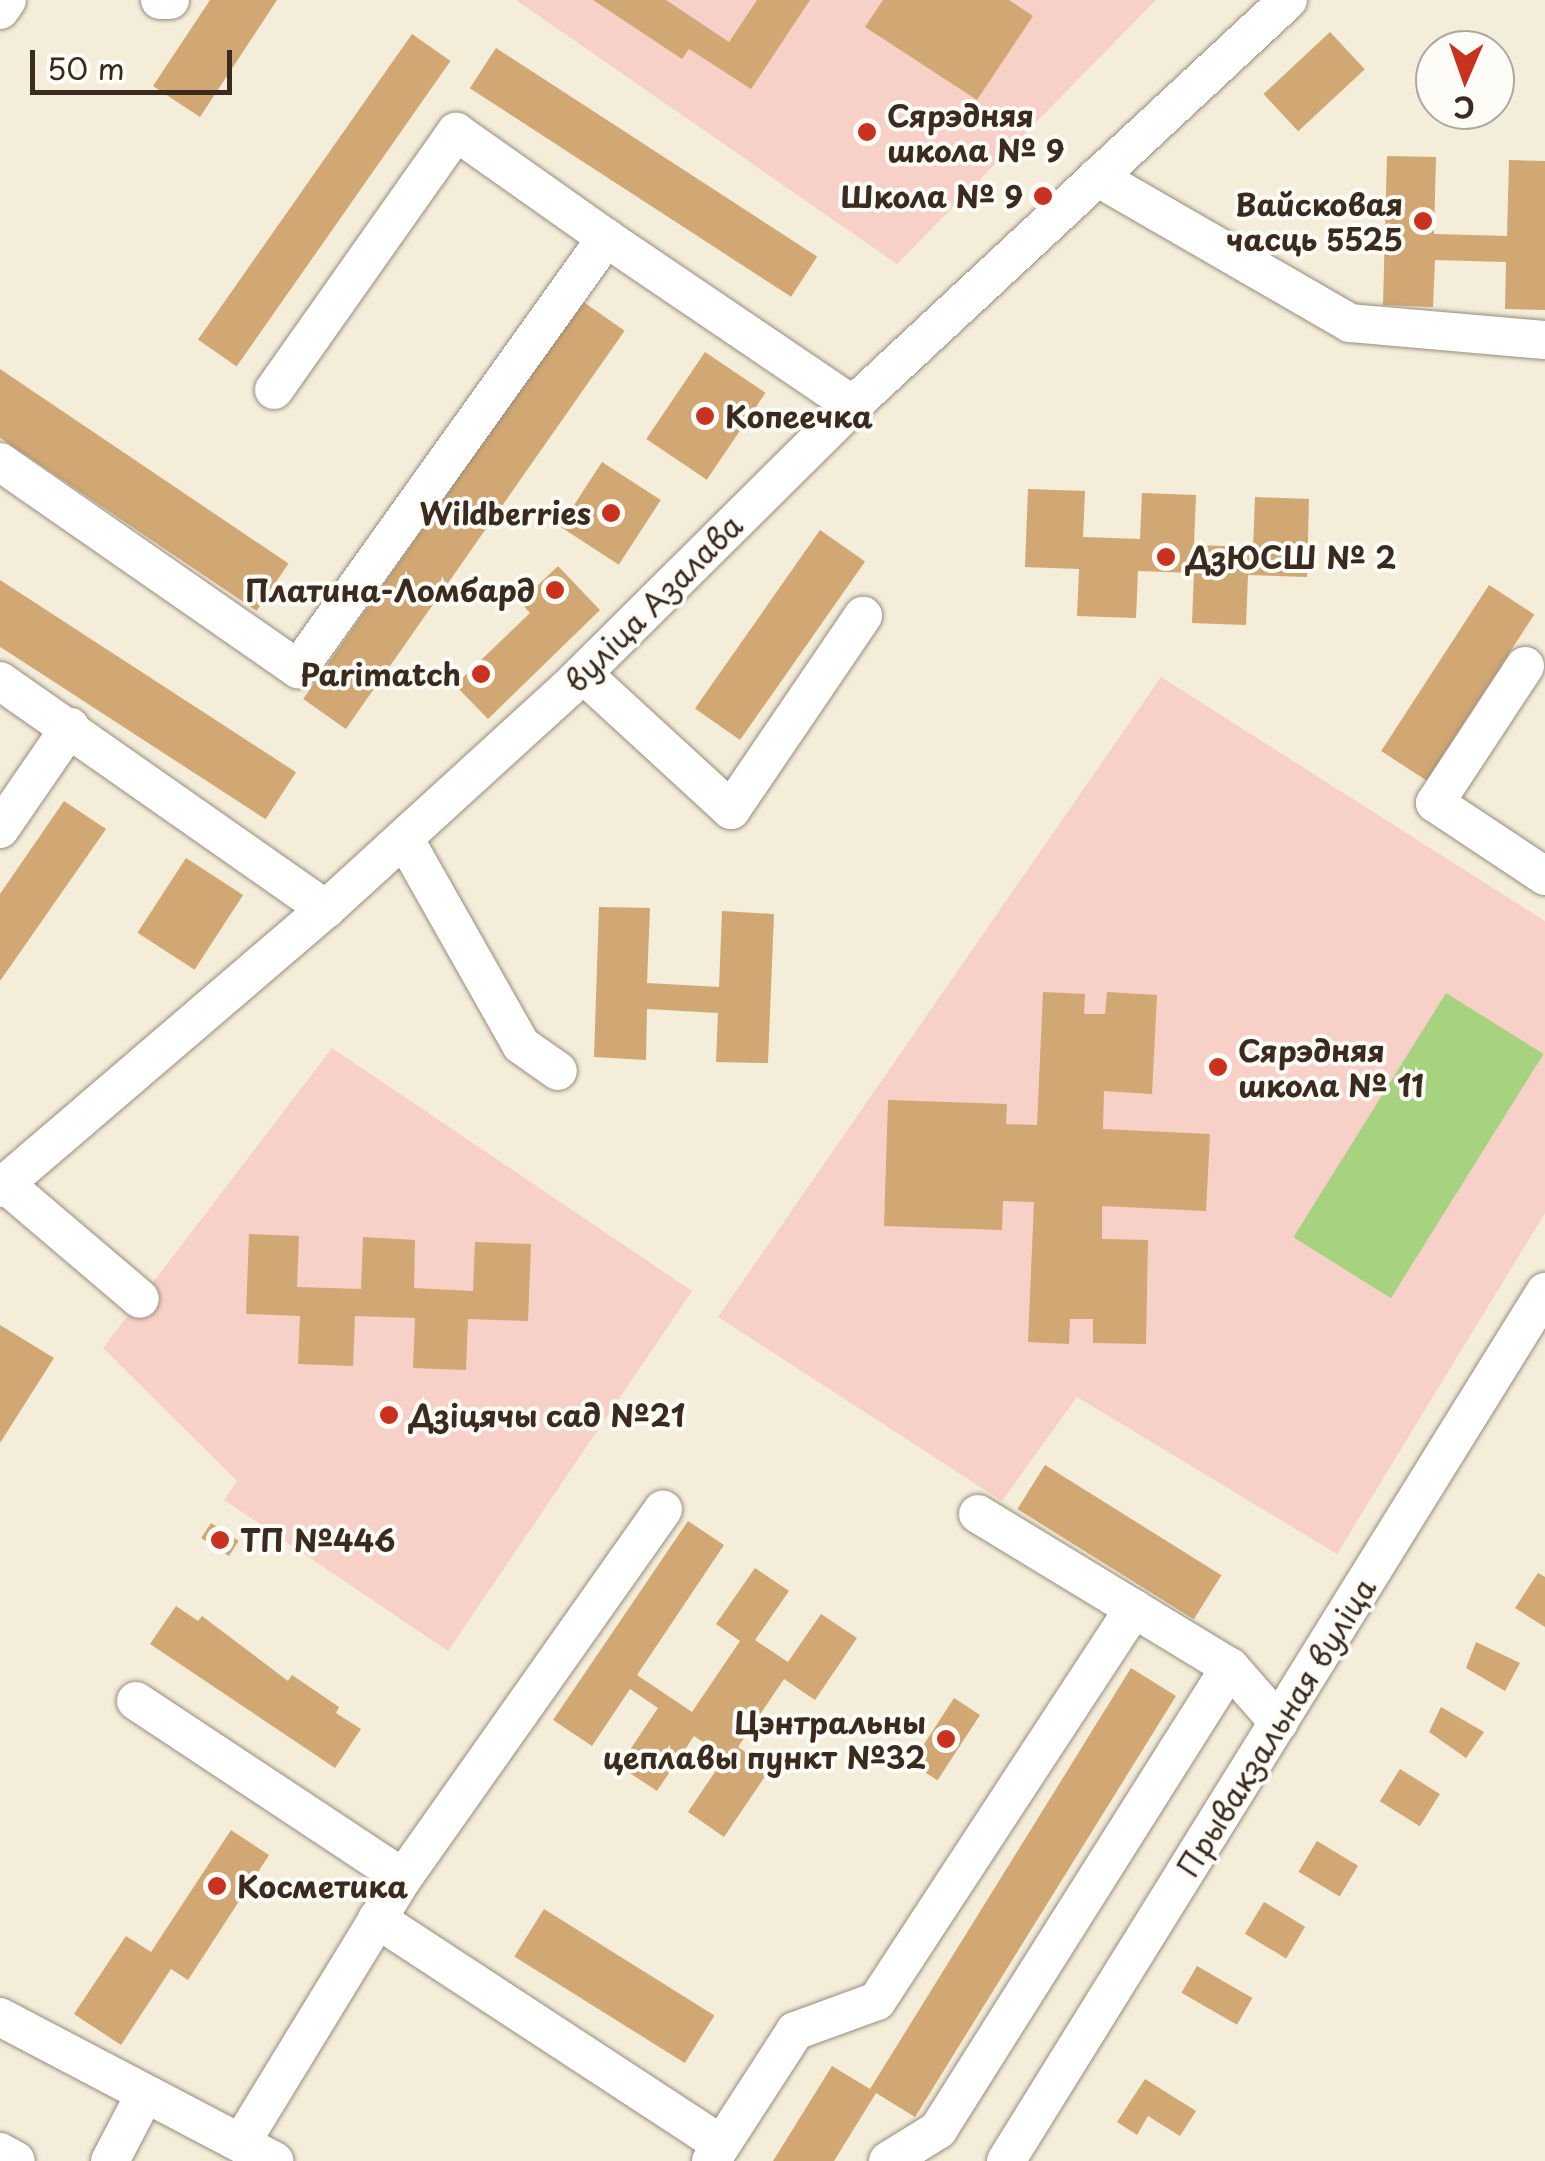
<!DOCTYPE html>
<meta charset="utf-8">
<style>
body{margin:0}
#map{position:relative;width:1545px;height:2161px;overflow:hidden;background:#f4edda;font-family:"Playpen Sans",sans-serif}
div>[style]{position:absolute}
.built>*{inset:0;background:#f7d1c7}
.green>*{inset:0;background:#a7d380;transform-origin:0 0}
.building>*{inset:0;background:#d1a773;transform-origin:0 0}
.roads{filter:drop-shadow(0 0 2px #988c7c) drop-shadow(0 0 2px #988c7c)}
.minor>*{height:38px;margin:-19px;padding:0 19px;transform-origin:19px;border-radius:19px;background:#fff}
.dots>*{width:28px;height:28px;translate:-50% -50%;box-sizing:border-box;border:5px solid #fdfcf7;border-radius:50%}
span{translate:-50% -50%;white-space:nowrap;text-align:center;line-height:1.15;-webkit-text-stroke:8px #fdfcf7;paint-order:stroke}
.poi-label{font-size:30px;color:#3b2a1e;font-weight:700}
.left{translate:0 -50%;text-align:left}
.right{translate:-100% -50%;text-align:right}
.street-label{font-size:30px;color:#3b2a1e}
.north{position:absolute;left:1415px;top:30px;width:100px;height:100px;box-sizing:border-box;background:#fdfcf7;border:2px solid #afa8a0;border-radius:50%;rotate:182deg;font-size:28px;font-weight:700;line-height:40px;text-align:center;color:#3b2a1e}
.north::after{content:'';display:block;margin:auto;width:35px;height:45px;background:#c8321e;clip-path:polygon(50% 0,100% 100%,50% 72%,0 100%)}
.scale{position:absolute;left:30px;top:50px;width:202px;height:45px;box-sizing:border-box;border:5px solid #3b2a1e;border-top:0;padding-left:12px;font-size:30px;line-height:35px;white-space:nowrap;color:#3b2a1e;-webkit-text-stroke:8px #fdfcf7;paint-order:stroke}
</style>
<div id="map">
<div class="built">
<div style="clip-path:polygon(516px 0,1156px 0,897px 264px)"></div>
<div style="clip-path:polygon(1161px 677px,1545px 921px,1545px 1213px,1337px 1554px,1077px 1397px,1002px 1501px,718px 1317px)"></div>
<div style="clip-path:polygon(332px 1048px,692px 1291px,448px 1651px,224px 1500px,237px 1481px,103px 1348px)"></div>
</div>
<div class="green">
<div style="left:1446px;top:993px;width:115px;height:288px;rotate:32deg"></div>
</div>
<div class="building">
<div style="clip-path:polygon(210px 0,277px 0,200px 117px,153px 86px)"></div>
<div style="clip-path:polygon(593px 0,666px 0,729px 42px,757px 0,810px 0,751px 89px,689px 49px,682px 59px)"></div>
<div style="clip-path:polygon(883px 0,1009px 0,1033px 16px,977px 100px,865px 27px)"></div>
<div style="left:1330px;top:32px;width:51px;height:91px;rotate:47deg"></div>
<div style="left:412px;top:34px;width:47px;height:373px;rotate:35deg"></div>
<div style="left:496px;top:48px;width:383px;height:48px;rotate:33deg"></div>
<div style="clip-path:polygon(1387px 156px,1436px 157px,1434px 234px,1507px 236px,1509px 160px,1545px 161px,1545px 310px,1505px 309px,1506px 262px,1435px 260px,1433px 307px,1383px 305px)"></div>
<div style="left:582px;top:301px;width:52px;height:486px;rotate:35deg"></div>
<div style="left:705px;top:352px;width:73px;height:105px;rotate:34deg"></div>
<div style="left:0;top:369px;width:348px;height:57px;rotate:34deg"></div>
<div style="left:602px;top:462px;width:70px;height:77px;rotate:33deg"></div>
<div style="clip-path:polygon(1028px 489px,1085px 491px,1083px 537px,1140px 539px,1142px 493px,1196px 495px,1194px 545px,1253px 547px,1255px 497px,1309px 499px,1307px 577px,1248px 575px,1246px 625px,1192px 623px,1194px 573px,1138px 571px,1136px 618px,1077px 616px,1079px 569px,1025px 567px)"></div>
<div style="left:820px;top:530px;width:55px;height:218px;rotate:35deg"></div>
<div style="clip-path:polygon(558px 566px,600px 610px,488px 719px,455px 685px,530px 613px,520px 602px)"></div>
<div style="left:0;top:580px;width:353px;height:56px;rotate:33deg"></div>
<div style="left:1489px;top:585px;width:54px;height:198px;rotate:33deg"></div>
<div style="clip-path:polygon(64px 801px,106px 829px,0 981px,0 894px)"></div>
<div style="left:186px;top:858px;width:68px;height:89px;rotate:33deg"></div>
<div style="clip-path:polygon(599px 907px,650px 908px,647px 983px,719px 987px,722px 911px,774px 914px,768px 1063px,716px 1062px,718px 1013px,647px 1009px,646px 1060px,594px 1057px)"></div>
<div style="clip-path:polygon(1043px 992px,1085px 994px,1084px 1014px,1105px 1014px,1107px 992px,1157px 995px,1152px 1094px,1104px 1091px,1103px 1129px,1210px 1134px,1206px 1211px,1102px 1206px,1102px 1239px,1148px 1240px,1146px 1344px,1093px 1343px,1093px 1319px,1070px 1319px,1069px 1344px,1028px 1342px,1034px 1202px,1003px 1201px,1002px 1230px,884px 1226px,888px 1100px,1007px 1104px,1006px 1124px,1037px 1125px)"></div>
<div style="clip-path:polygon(249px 1234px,299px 1236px,297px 1287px,361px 1289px,363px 1237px,415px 1240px,414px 1288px,473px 1291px,475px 1242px,531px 1244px,528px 1321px,468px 1319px,466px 1370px,413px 1368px,415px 1318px,355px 1316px,353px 1366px,298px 1364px,300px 1316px,246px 1314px)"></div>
<div style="clip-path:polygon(0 1325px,54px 1358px,0 1443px)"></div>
<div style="left:1045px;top:1465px;width:208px;height:52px;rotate:32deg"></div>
<div style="clip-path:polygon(688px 1521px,724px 1545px,637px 1675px,692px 1712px,740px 1641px,716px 1624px,755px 1568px,789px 1591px,755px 1640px,788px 1662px,821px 1614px,857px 1638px,815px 1700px,784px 1679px,738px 1747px,770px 1769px,724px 1837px,688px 1812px,725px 1757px,694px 1736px,657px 1791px,619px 1766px,658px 1708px,630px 1689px,592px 1746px,553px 1720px)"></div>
<div style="left:211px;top:1523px;width:33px;height:18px;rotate:33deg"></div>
<div style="clip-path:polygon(1538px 1573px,1545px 1577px,1545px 1627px,1515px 1608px)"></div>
<div style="clip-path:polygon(176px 1606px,198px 1621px,202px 1616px,288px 1681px,292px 1675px,339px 1707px,336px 1713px,361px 1729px,335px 1768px,150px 1644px)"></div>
<div style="clip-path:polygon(1476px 1642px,1520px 1663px,1505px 1691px,1466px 1668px)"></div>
<div style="clip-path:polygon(1131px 1668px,1176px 1696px,915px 2117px,876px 2093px,834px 2161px,773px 2161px,832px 2066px,870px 2089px)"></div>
<div style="left:954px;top:1698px;width:31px;height:78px;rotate:33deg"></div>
<div style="clip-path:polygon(1441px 1707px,1484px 1732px,1466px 1758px,1429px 1732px)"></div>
<div style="left:1400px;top:1769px;width:47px;height:38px;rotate:32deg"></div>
<div style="clip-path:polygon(231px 1830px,269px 1855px,188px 1980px,171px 1969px,121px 2045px,74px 2014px,126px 1936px,151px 1952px)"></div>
<div style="left:1317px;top:1841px;width:48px;height:36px;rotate:31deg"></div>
<div style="left:1264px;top:1902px;width:48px;height:37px;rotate:31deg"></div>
<div style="left:544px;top:1909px;width:201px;height:56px;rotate:32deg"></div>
<div style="left:1197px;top:1966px;width:64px;height:31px;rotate:30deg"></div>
<div style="clip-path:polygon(1145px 2079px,1196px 2111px,1180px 2136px,1148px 2116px,1137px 2135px,1117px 2122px)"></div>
</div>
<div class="roads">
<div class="minor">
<div style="left:160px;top:0;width:10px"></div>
<div style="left:0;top:10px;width:12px;rotate:-55deg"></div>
<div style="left:1097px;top:177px;width:292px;rotate:30deg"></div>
<div style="left:1350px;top:323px;width:196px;rotate:5deg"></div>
<div style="left:274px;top:390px;width:316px;rotate:-54.8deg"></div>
<div style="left:456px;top:132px;width:184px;rotate:35.2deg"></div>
<div style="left:0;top:462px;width:363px;rotate:34.8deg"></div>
<div style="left:298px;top:669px;width:530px;rotate:-54.45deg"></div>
<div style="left:606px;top:238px;width:298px;rotate:34.1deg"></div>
<div style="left:1525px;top:666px;width:164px;rotate:123.3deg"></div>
<div style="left:1435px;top:803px;width:132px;rotate:33.6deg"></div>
<div style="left:583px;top:674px;width:201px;rotate:42.6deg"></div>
<div style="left:731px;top:810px;width:235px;rotate:-55.8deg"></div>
<div style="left:0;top:681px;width:398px;rotate:35deg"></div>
<div style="left:0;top:829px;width:124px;rotate:-55.5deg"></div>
<div style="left:404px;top:838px;width:238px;rotate:60.5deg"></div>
<div style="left:521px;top:1045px;width:45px;rotate:35.1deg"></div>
<div style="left:5px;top:1184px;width:177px;rotate:40.4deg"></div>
<div style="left:0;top:1188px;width:429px;rotate:-40.6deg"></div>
<div style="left:326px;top:909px;width:326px;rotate:-42.4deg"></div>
<div style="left:567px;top:689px;width:403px;rotate:-44.8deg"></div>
<div style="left:853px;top:405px;width:594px;rotate:-42.95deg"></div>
<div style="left:978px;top:1514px;width:295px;rotate:31.3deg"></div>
<div style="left:1230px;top:1667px;width:74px;rotate:48.8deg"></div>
<div style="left:136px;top:1701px;width:320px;rotate:33.5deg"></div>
<div style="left:377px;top:1919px;width:411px;rotate:33.2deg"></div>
<div style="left:0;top:2017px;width:310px;rotate:27.7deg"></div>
<div style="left:241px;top:2143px;width:311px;rotate:-58.6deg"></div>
<div style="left:403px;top:1878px;width:451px;rotate:-54.8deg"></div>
<div style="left:0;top:2152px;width:18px;rotate:29deg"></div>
<div style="left:110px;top:2161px;width:73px;rotate:-62.4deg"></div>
<div style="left:711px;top:2161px;width:155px;rotate:-57.1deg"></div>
<div style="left:795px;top:2031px;width:87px;rotate:-20.1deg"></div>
<div style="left:877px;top:2001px;width:469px;rotate:-56.8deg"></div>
<div style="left:888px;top:2161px;width:59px;rotate:-31.8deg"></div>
<div style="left:938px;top:2130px;width:547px;rotate:-57.76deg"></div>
<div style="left:1006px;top:2161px;width:1023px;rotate:-58.19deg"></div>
</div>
</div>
<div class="dots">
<div style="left:867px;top:132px;background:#c8321e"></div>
<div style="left:1043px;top:196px;background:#c8321e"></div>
<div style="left:1423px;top:221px;background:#c8321e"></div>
<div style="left:705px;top:416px;background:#c8321e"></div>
<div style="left:611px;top:513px;background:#c8321e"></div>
<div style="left:1166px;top:557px;background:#c8321e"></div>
<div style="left:555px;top:590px;background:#c8321e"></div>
<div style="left:481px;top:674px;background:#c8321e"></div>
<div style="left:1218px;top:1067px;background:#c8321e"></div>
<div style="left:389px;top:1415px;background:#c8321e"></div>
<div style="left:220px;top:1540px;background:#c8321e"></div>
<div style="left:946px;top:1739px;background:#c8321e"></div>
<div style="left:217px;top:1886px;background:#c8321e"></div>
</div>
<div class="poi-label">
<span class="left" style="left:887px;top:132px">Сярэдняя<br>школа № 9</span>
<span class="right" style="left:1023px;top:196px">Школа № 9</span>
<span class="right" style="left:1403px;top:221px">Вайсковая<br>часць 5525</span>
<span class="left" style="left:725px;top:416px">Копеечка</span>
<span class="right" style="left:591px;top:513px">Wildberries</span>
<span class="left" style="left:1186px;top:557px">ДзЮСШ № 2</span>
<span class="right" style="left:535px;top:590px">Платина-Ломбард</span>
<span class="right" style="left:461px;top:674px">Parimatch</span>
<span class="left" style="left:1238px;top:1067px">Сярэдняя<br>школа № 11</span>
<span class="left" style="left:409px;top:1415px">Дзіцячы сад №21</span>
<span class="left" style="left:240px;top:1540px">ТП №446</span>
<span class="right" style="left:926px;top:1739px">Цэнтральны<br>цеплавы пункт №32</span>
<span class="left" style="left:237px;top:1886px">Косметика</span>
</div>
<div class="street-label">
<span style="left:653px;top:603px;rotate:-45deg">вуліца Азалава</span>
<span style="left:1276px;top:1727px;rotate:-58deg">Прывакзальная вуліца</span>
</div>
<div class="north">С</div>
<div class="scale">50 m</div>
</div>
